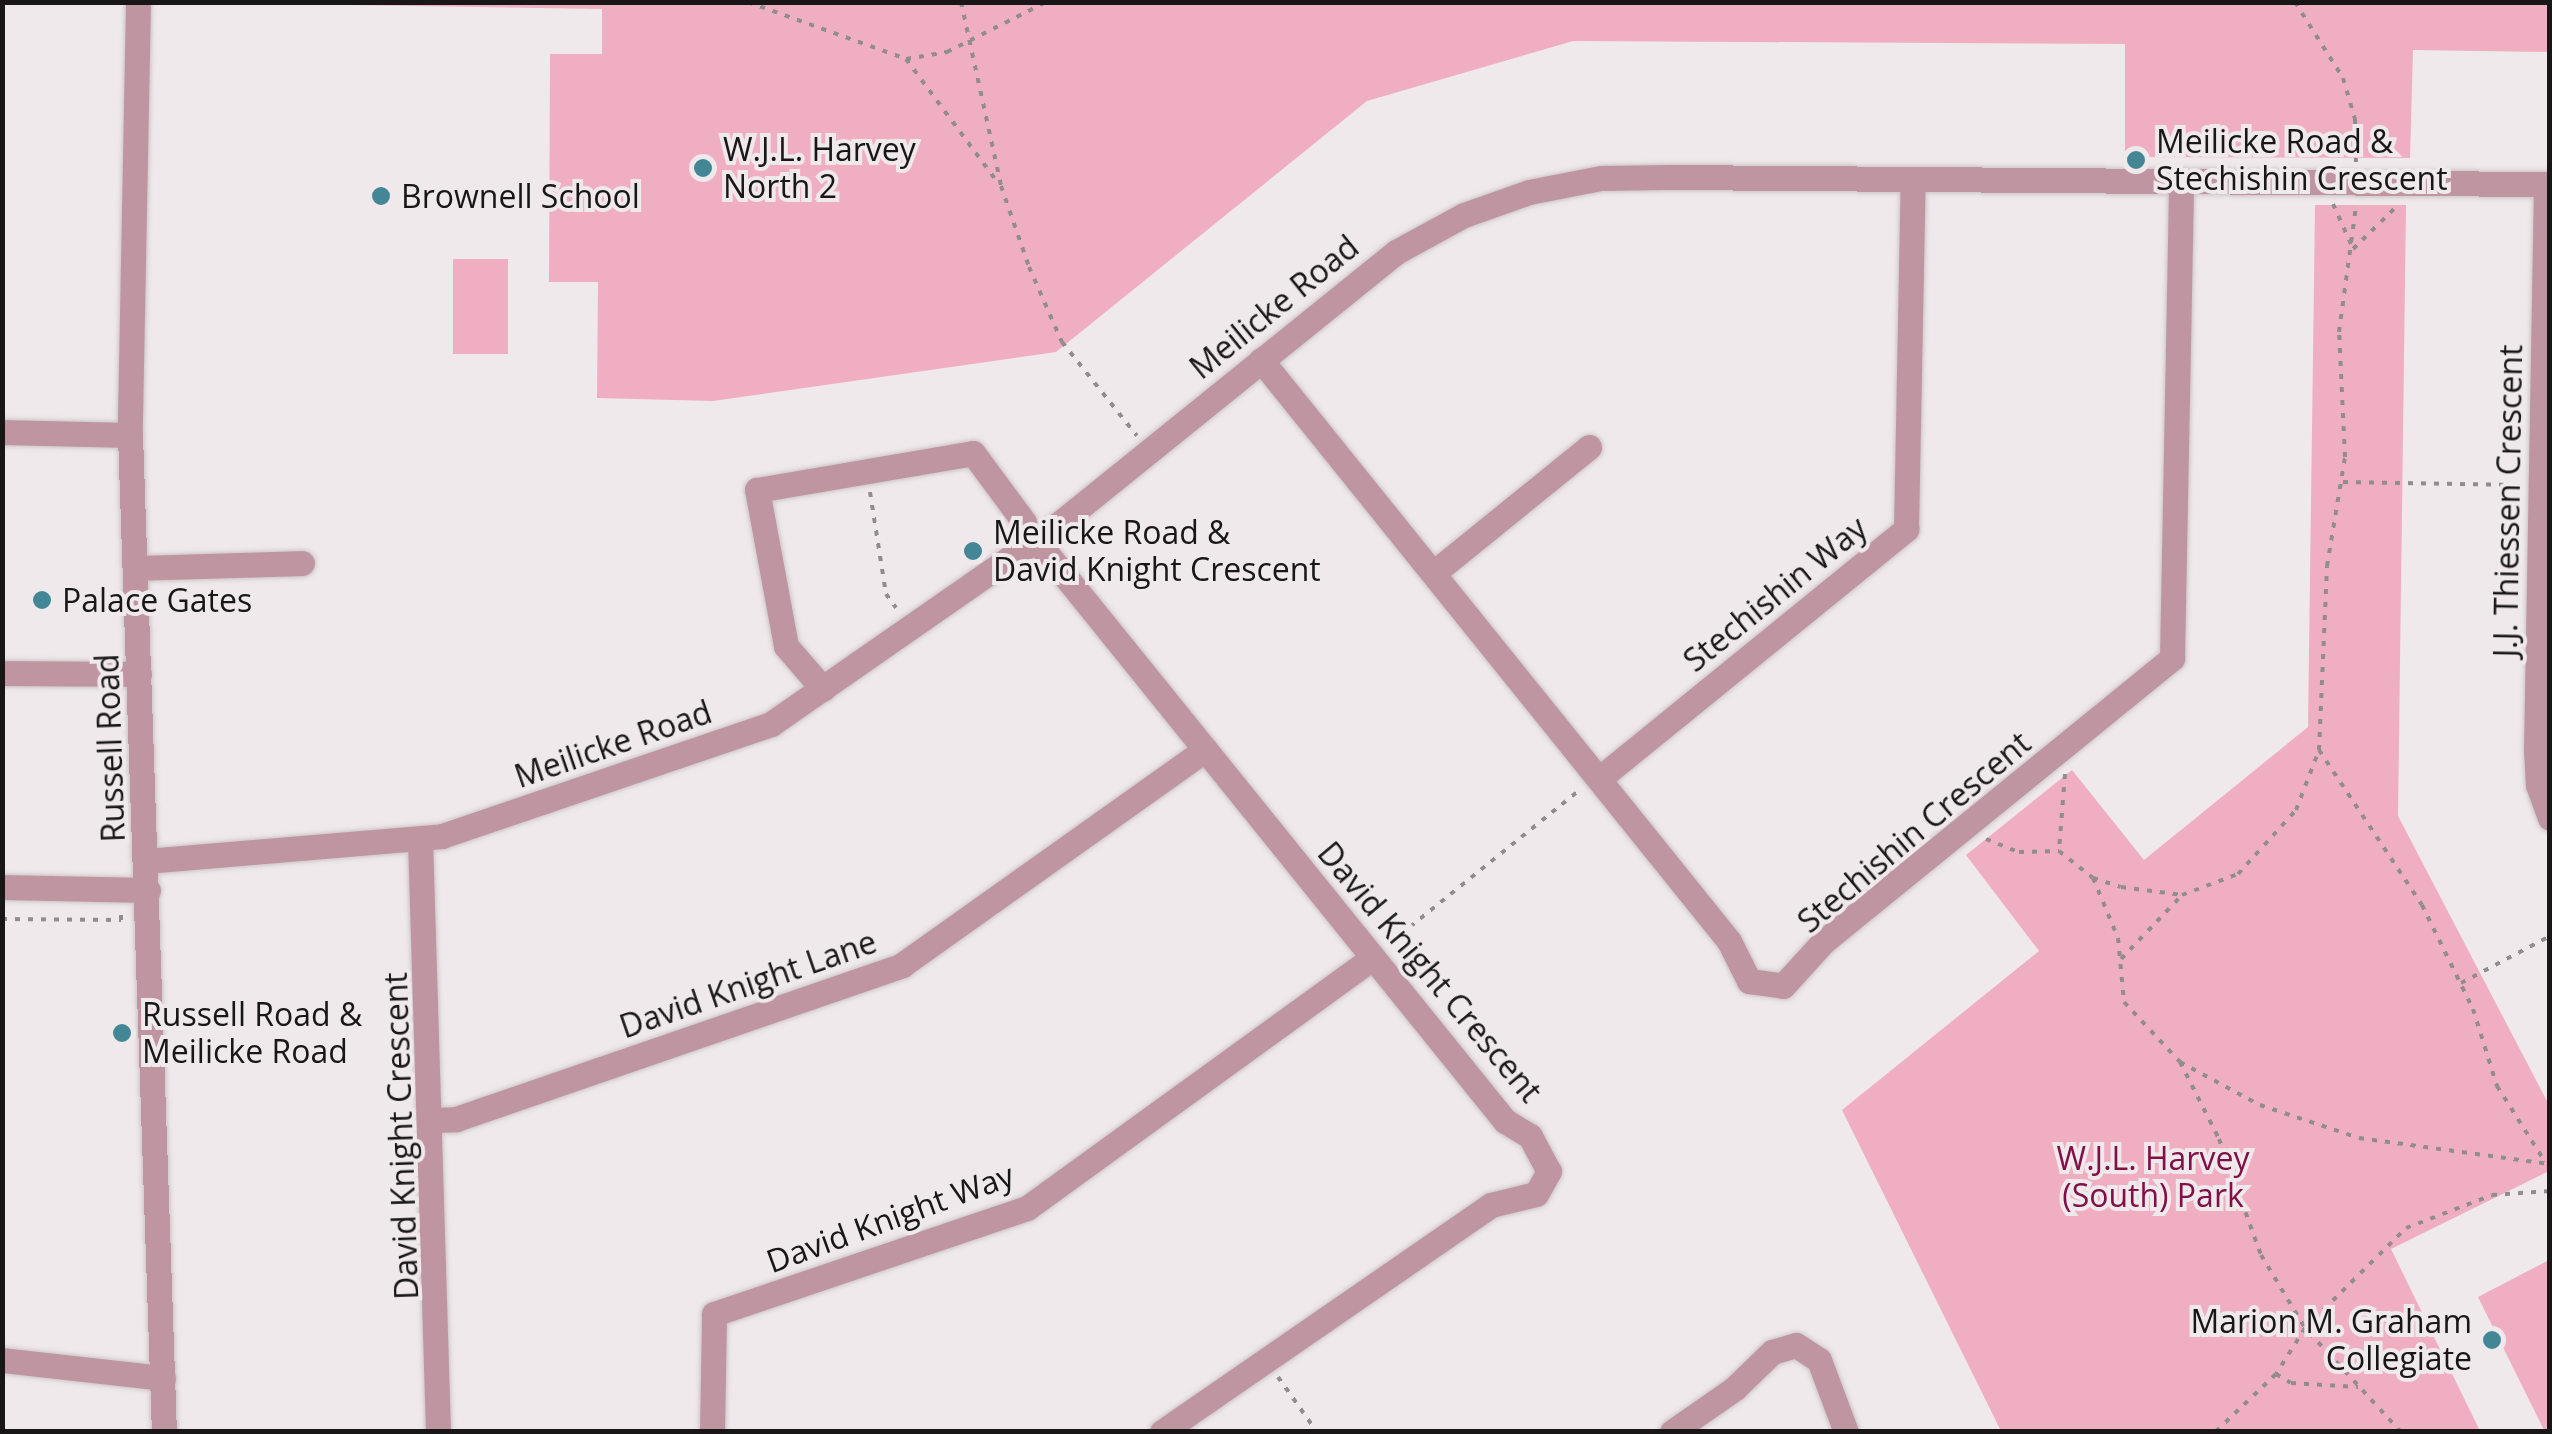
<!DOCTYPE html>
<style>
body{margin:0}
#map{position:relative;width:2552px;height:1434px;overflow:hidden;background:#efe9eb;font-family:"Open Sans",sans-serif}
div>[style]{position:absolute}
.green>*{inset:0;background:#f0aec3;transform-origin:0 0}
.path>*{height:4px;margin-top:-2px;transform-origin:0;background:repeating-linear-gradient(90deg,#918d8e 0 5px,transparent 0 13px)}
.roads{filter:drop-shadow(0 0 2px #cdc7c9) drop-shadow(0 0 2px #cdc7c9)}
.minor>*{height:25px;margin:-12.5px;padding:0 12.5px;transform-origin:12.5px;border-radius:12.5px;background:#c095a2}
.dots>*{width:28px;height:28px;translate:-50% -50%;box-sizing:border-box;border:5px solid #efe9eb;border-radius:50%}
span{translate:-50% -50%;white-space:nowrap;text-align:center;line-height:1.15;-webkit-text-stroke:8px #efe9eb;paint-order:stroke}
.poi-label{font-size:32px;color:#181617}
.left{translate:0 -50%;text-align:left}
.right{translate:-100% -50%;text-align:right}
.street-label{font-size:32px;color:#181617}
.park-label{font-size:32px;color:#811047}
.frame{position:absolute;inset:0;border:5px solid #181617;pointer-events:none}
</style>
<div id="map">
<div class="green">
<div style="clip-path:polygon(2549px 2px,2549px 52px,2413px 50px,2410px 158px,2125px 157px,2125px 44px,1573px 41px,1367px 101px,1056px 352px,713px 401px,597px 398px,598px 282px,549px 282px,550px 54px,602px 54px,602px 9px,228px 3px)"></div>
<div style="clip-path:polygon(2315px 205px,2406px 205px,2398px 816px,2549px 1105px,2549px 1171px,2391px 1249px,2480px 1431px,2001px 1431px,1842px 1110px,2039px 951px,1966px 855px,2072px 770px,2144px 860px,2308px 727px)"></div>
<div style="left:453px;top:259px;width:55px;height:95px"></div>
<div style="clip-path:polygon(2549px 1260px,2550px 1431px,2545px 1432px,2478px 1297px)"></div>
</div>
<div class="path">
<div style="left:748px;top:2px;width:168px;rotate:19.8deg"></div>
<div style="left:906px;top:59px;width:42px;rotate:-9.7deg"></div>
<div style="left:947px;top:52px;width:111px;rotate:-26.8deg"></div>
<div style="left:961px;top:2px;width:188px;rotate:77.7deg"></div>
<div style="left:1001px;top:186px;width:86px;rotate:70.9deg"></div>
<div style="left:1029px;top:267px;width:82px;rotate:66.3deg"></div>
<div style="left:1062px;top:342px;width:120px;rotate:51.4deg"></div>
<div style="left:2295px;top:2px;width:90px;rotate:57.7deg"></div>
<div style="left:2343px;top:78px;width:43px;rotate:73.7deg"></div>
<div style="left:2355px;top:119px;width:43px;rotate:88.7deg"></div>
<div style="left:906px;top:59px;width:156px;rotate:53.4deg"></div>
<div style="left:2333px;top:204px;width:44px;rotate:65.8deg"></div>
<div style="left:2353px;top:249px;width:60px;rotate:-44.3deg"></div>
<div style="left:2343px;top:482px;width:175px;rotate:1deg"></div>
<div style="left:870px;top:492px;width:103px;rotate:81.1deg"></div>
<div style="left:886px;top:594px;width:17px;rotate:54deg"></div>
<div style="left:2319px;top:750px;width:186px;rotate:56.4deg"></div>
<div style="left:2422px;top:905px;width:116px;rotate:63.9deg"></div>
<div style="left:2473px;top:1009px;width:81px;rotate:72.7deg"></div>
<div style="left:2497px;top:1086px;width:88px;rotate:57.6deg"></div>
<div style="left:2065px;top:774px;width:77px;rotate:94.5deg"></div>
<div style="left:2059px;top:851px;width:43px;rotate:38.5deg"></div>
<div style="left:2093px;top:878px;width:29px;rotate:18deg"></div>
<div style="left:2121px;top:887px;width:62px;rotate:7.5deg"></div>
<div style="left:2182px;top:895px;width:60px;rotate:-20.6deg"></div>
<div style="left:2238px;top:874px;width:86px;rotate:-47.8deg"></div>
<div style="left:2296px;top:810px;width:64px;rotate:-69deg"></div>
<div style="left:2319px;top:750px;width:184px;rotate:-87.5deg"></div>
<div style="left:2327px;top:566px;width:110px;rotate:-80.6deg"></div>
<div style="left:2345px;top:457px;width:125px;rotate:-92.7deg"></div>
<div style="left:2339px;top:332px;width:127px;rotate:-82.3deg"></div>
<div style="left:1986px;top:839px;width:35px;rotate:22deg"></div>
<div style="left:2019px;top:852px;width:40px;rotate:-1.4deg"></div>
<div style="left:2093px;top:878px;width:65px;rotate:67.4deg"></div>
<div style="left:2118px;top:938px;width:64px;rotate:84.6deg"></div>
<div style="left:2124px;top:1002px;width:82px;rotate:47deg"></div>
<div style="left:2180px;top:1062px;width:86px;rotate:63.1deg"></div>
<div style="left:2219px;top:1139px;width:123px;rotate:70.1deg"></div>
<div style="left:2261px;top:1255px;width:85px;rotate:58.9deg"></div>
<div style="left:2305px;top:1328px;width:54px;rotate:122.2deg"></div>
<div style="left:2276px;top:1374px;width:84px;rotate:136.4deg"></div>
<div style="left:2px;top:919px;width:119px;rotate:0.5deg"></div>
<div style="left:121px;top:920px;width:11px;rotate:-90deg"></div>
<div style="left:1390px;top:943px;width:240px;rotate:-38.9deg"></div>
<div style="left:2121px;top:959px;width:88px;rotate:-46.4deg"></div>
<div style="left:2461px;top:983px;width:101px;rotate:-27.8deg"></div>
<div style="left:2180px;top:1062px;width:91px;rotate:28.3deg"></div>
<div style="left:2260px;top:1105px;width:104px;rotate:18.4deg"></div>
<div style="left:2359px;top:1138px;width:193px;rotate:7.8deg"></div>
<div style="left:2276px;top:1374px;width:17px;rotate:31deg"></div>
<div style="left:2291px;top:1383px;width:67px;rotate:3.4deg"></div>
<div style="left:1278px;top:1377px;width:67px;rotate:54.7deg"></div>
<div style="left:2401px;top:1432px;width:142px;rotate:-132.7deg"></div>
<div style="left:2305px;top:1328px;width:142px;rotate:-44.7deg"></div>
<div style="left:2406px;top:1228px;width:92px;rotate:-21deg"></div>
<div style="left:2492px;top:1195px;width:58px;rotate:-3.9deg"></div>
</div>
<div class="roads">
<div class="minor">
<div style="left:138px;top:2px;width:433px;rotate:91.1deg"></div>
<div style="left:130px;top:435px;width:998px;rotate:88.05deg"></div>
<div style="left:2546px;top:184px;width:565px;rotate:91.01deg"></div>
<div style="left:2536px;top:749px;width:36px;rotate:87deg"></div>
<div style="left:2538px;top:785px;width:35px;rotate:70deg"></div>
<div style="left:1261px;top:360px;width:746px;rotate:51.15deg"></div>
<div style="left:1729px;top:941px;width:45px;rotate:63.4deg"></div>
<div style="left:1749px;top:981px;width:34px;rotate:8deg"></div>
<div style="left:1783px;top:986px;width:59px;rotate:-47.7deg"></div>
<div style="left:1823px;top:942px;width:450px;rotate:-39.1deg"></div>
<div style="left:2172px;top:658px;width:478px;rotate:-88.9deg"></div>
<div style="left:2px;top:432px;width:128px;rotate:1.3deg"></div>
<div style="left:1036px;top:540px;width:747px;rotate:51.09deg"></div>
<div style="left:1505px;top:1121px;width:29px;rotate:31deg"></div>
<div style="left:1530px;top:1136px;width:40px;rotate:62deg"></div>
<div style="left:1549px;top:1171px;width:26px;rotate:119deg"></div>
<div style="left:1536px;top:1194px;width:46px;rotate:166.3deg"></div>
<div style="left:1491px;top:1205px;width:400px;rotate:145.4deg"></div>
<div style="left:135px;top:568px;width:167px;rotate:-1.7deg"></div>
<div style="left:1436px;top:571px;width:197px;rotate:-39deg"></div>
<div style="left:2px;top:673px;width:137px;rotate:0.4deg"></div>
<div style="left:823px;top:689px;width:57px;rotate:-130.7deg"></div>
<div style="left:786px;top:646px;width:159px;rotate:-100.5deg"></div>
<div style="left:757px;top:490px;width:219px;rotate:-9.7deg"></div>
<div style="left:973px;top:453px;width:86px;rotate:53.5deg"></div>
<div style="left:1600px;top:778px;width:395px;rotate:-39.1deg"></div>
<div style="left:1906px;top:529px;width:350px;rotate:-88.9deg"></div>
<div style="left:420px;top:839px;width:593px;rotate:88.26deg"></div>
<div style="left:146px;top:861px;width:297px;rotate:-4.8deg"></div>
<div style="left:442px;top:836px;width:348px;rotate:-18.8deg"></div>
<div style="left:771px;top:724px;width:351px;rotate:-34.8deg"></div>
<div style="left:1059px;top:524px;width:433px;rotate:-38.9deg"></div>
<div style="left:1396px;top:252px;width:77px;rotate:-28.6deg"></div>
<div style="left:1464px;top:215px;width:69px;rotate:-19.5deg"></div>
<div style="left:1529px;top:192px;width:73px;rotate:-11deg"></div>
<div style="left:1601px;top:178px;width:68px;rotate:-0.8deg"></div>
<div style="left:1669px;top:177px;width:881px;rotate:0.46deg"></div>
<div style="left:2px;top:887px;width:146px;rotate:1.2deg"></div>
<div style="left:432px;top:1120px;width:24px;rotate:-2deg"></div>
<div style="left:456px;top:1119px;width:472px;rotate:-19deg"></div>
<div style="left:902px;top:965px;width:372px;rotate:-35.4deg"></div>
<div style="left:2px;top:1360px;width:162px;rotate:6.4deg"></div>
<div style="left:712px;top:1432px;width:118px;rotate:-89deg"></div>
<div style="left:714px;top:1314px;width:330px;rotate:-18.7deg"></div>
<div style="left:1027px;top:1208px;width:425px;rotate:-35.9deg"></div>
<div style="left:1672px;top:1432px;width:77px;rotate:-34.9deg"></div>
<div style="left:1735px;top:1388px;width:52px;rotate:-44.2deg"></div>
<div style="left:1772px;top:1352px;width:25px;rotate:-16deg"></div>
<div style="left:1796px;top:1345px;width:27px;rotate:33deg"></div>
<div style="left:1819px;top:1360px;width:77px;rotate:69.4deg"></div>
</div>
</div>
<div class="dots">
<div style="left:2136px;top:160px;background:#438796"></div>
<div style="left:703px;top:168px;background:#438796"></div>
<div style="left:381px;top:196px;background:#438796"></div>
<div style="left:973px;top:551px;background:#438796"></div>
<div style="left:42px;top:600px;background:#438796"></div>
<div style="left:122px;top:1033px;background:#438796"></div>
<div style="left:2492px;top:1340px;background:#438796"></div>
</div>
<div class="poi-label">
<span class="left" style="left:2156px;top:160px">Meilicke Road &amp;<br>Stechishin Crescent</span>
<span class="left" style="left:723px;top:168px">W.J.L. Harvey<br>North 2</span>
<span class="left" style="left:401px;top:196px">Brownell School</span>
<span class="left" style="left:993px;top:551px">Meilicke Road &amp;<br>David Knight Crescent</span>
<span class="left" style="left:62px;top:600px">Palace Gates</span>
<span class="left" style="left:142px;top:1033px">Russell Road &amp;<br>Meilicke Road</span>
<span class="right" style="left:2472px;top:1340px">Marion M. Graham<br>Collegiate</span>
</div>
<div class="street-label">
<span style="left:1274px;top:307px;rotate:-39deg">Meilicke Road</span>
<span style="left:2508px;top:501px;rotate:-89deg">J.J. Thiessen Crescent</span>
<span style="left:1775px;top:594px;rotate:-39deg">Stechishin Way</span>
<span style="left:613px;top:744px;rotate:-19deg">Meilicke Road</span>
<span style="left:110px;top:748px;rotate:-92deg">Russell Road</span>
<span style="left:1914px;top:832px;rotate:-40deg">Stechishin Crescent</span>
<span style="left:1430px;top:972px;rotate:50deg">David Knight Crescent</span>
<span style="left:748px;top:984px;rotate:-19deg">David Knight Lane</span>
<span style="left:401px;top:1136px;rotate:-92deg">David Knight Crescent</span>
<span style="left:890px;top:1218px;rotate:-20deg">David Knight Way</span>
</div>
<div class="park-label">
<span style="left:2153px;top:1177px">W.J.L. Harvey<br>(South) Park</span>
</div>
<div class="frame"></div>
</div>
